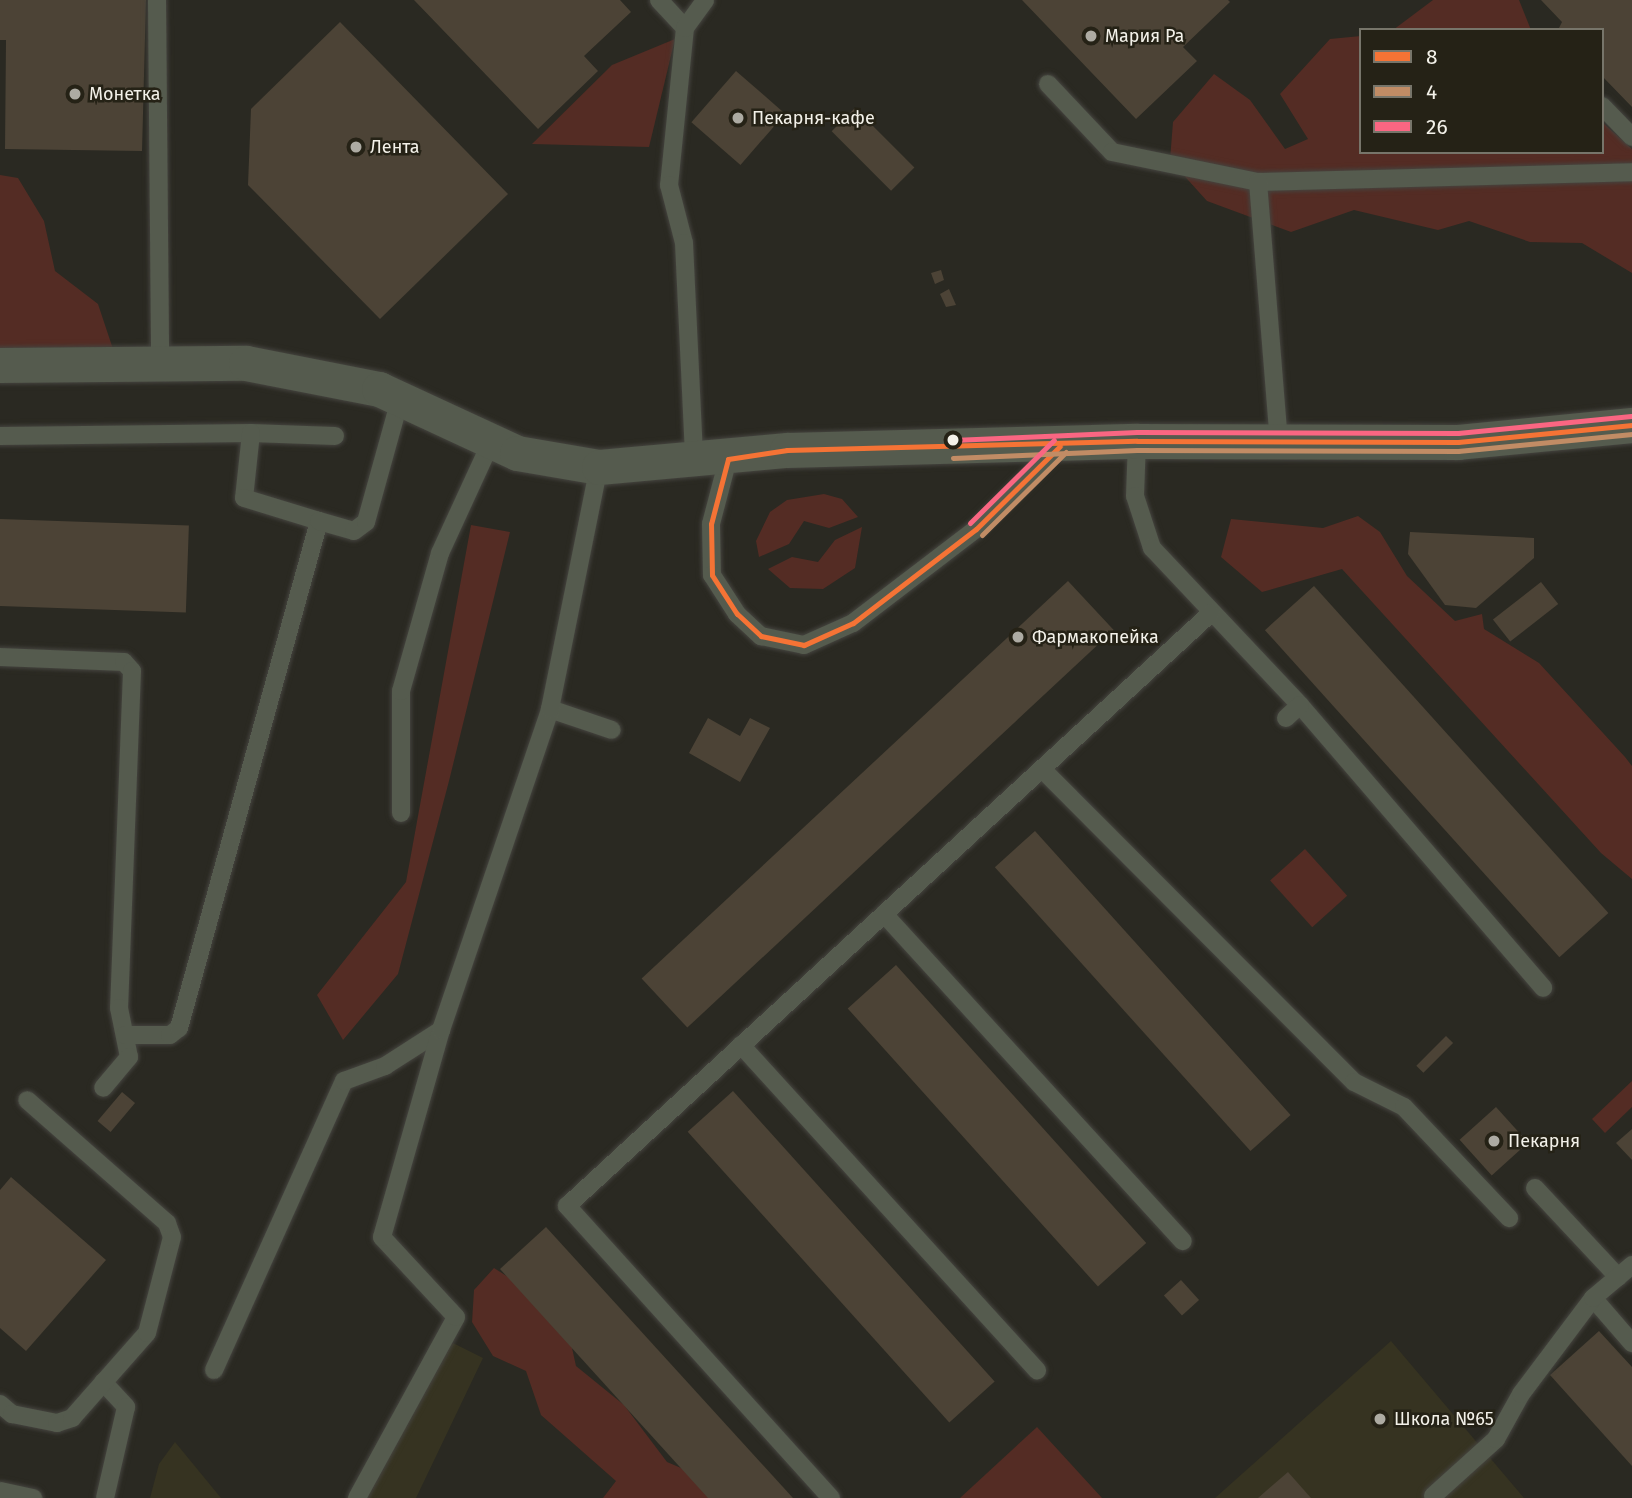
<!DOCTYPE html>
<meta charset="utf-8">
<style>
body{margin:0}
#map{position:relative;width:1632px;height:1498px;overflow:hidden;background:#2a2922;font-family:"Fira Sans",sans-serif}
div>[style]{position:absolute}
.built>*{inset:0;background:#363321}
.green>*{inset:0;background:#542c24;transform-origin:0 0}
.building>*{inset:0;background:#4c4336;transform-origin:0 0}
.roads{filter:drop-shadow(0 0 2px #45443f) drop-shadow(0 0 2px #45443f)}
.service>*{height:18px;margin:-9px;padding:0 9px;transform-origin:9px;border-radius:9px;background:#555b4e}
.minor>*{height:35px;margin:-17.5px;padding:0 17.5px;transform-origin:17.5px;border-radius:17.5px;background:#555b4e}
.bus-1>*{height:5px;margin:-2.5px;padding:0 2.5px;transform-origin:2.5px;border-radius:2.5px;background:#f57335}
.bus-2>*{height:5px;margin:-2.5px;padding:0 2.5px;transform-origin:2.5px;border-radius:2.5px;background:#c18c65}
.bus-3>*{height:5px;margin:-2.5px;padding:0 2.5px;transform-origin:2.5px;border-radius:2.5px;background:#fa6682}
.dots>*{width:19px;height:19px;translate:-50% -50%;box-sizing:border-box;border:4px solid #252216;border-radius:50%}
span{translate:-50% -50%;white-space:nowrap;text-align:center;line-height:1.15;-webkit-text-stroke:5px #252216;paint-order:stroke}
.poi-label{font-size:18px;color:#f3f1e9}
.left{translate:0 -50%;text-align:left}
.legend{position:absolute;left:1359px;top:28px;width:245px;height:126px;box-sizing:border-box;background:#252216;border:2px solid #77756a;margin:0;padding:9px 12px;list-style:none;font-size:21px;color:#f3f1e9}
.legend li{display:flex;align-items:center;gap:14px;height:35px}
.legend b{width:35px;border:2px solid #77756a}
</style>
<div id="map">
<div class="built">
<div style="clip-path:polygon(443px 1338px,483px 1358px,416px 1498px,346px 1498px,383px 1470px)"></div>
<div style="clip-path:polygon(1391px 1341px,1524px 1498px,1215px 1498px)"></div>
<div style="clip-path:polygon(175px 1442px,221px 1498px,150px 1498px,159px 1464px)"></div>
</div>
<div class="green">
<div style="clip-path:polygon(1433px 0,1519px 0,1531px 30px,1393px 30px)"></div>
<div style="clip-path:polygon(1361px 36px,1361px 152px,1602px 152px,1602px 122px,1632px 149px,1632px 273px,1582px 243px,1530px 242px,1469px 221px,1438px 230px,1354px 210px,1291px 232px,1207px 201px,1170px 160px,1173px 122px,1214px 74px,1250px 100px,1285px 149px,1308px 139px,1280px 94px,1330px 39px)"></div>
<div style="clip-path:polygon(675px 39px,649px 147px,532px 144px,612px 65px)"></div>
<div style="clip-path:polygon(0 175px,18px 178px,44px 221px,55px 271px,98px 304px,113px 349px,0 352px)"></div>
<div style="clip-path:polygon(824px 494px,842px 499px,858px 517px,829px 528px,804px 521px,789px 544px,759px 557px,756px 541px,770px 512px,787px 500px)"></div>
<div style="clip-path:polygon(1358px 516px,1380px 532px,1407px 576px,1455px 621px,1482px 614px,1484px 629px,1539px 663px,1625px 757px,1632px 766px,1632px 879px,1601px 853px,1342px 569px,1262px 592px,1221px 557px,1231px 519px,1323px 528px)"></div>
<div style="clip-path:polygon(471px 525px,510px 532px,449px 781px,398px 974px,343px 1040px,317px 995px,406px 882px)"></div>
<div style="clip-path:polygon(862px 527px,855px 568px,823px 589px,790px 588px,768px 569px,792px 557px,818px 562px,835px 540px)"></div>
<div style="left:1305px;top:849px;width:63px;height:47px;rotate:48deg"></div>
<div style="clip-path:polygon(1632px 1081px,1632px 1107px,1605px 1133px,1592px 1119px)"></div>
<div style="clip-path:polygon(494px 1268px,522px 1286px,570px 1339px,576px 1366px,624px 1405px,667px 1462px,695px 1474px,718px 1498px,603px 1498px,616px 1481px,541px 1415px,526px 1371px,493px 1356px,472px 1322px,474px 1290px)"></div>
<div style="clip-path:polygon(1037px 1427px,1102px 1498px,960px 1498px)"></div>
</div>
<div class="building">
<div style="clip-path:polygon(0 0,146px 0,142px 151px,5px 149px,6px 40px,0 40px)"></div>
<div style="clip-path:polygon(414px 0,620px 0,631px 12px,584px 56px,598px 71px,538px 129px)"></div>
<div style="clip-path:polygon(1022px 0,1228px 0,1230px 2px,1183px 47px,1197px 61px,1136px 119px)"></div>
<div style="clip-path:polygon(1541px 0,1632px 0,1632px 107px,1602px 76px,1602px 30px,1558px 30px,1562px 22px)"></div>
<div style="clip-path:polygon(340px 22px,508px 194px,380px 319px,248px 185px,251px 109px)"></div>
<div style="left:736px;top:71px;width:65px;height:68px;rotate:41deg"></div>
<div style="left:855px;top:108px;width:84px;height:33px;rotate:45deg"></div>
<div style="clip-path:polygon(941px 270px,944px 280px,935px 284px,931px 273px)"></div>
<div style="clip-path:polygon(949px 289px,956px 305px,946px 307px,940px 294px)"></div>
<div style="left:0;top:519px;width:189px;height:87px;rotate:2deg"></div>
<div style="clip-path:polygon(1410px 532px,1534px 538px,1534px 558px,1476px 608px,1445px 605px,1408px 554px)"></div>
<div style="left:1068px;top:581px;width:67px;height:583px;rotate:47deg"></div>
<div style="left:1541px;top:582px;width:28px;height:61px;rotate:52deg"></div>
<div style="left:1314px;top:586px;width:440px;height:66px;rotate:48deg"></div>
<div style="clip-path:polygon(708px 718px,740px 736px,750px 718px,770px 728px,740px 782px,689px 753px)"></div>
<div style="left:1035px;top:831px;width:382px;height:54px;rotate:48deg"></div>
<div style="left:896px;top:965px;width:374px;height:65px;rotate:48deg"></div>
<div style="left:1446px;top:1036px;width:10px;height:42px;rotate:45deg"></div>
<div style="left:733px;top:1091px;width:391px;height:61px;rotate:48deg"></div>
<div style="left:122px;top:1092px;width:17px;height:38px;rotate:40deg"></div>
<div style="left:1496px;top:1107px;width:48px;height:49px;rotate:48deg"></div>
<div style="clip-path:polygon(1632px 1129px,1632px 1160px,1616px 1143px)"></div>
<div style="clip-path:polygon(11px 1177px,106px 1260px,26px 1351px,0 1328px,0 1190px)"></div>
<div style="clip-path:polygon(546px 1227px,793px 1498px,708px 1498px,500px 1269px)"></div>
<div style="left:1181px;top:1280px;width:27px;height:23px;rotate:48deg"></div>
<div style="clip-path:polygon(1599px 1331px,1632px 1367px,1632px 1466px,1550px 1375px)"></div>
<div style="clip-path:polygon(1288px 1472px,1311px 1498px,1258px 1498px)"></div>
</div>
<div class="roads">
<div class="service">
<div style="left:157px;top:0;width:361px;rotate:89.5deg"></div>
<div style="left:659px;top:0;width:38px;rotate:47deg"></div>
<div style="left:685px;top:28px;width:158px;rotate:95.8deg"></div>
<div style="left:669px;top:185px;width:60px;rotate:75.5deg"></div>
<div style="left:684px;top:243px;width:216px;rotate:87.3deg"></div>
<div style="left:685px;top:28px;width:34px;rotate:-54deg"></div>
<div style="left:1048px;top:84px;width:93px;rotate:46.7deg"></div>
<div style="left:1112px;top:152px;width:149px;rotate:11.6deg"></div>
<div style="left:1258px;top:182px;width:374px;rotate:-1.5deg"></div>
<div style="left:1602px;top:106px;width:43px;rotate:45.9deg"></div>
<div style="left:1258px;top:182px;width:260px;rotate:85.4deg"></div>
<div style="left:251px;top:433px;width:84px;rotate:2deg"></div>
<div style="left:0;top:436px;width:251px;rotate:-0.7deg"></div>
<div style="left:251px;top:433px;width:65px;rotate:96.1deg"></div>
<div style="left:244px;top:498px;width:78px;rotate:17deg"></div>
<div style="left:1137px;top:441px;width:55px;rotate:92.1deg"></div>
<div style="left:1135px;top:496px;width:55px;rotate:71.9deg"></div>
<div style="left:1152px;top:548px;width:216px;rotate:46.7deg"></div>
<div style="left:1300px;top:705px;width:373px;rotate:49.3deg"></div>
<div style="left:728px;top:459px;width:67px;rotate:104.7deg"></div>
<div style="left:711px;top:524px;width:51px;rotate:88.9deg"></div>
<div style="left:712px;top:575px;width:46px;rotate:57.3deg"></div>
<div style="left:737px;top:614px;width:33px;rotate:43deg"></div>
<div style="left:761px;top:636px;width:44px;rotate:11.8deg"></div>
<div style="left:804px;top:645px;width:54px;rotate:-24.2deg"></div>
<div style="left:853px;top:623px;width:155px;rotate:-37.4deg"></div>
<div style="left:976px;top:529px;width:118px;rotate:-44.7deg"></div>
<div style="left:0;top:657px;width:124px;rotate:2.3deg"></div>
<div style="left:124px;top:662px;width:12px;rotate:48deg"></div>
<div style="left:132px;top:671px;width:337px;rotate:92.2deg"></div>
<div style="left:119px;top:1008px;width:50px;rotate:78.5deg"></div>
<div style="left:129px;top:1057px;width:40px;rotate:130deg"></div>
<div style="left:550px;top:709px;width:65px;rotate:18.7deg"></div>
<div style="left:1286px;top:718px;width:19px;rotate:-43deg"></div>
<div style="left:1042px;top:769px;width:442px;rotate:45.1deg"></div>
<div style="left:1354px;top:1082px;width:56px;rotate:26.6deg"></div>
<div style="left:1404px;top:1107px;width:153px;rotate:46.6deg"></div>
<div style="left:401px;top:813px;width:122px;rotate:-90deg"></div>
<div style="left:401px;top:691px;width:143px;rotate:-74.2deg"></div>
<div style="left:440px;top:553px;width:122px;rotate:-65.3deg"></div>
<div style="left:884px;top:914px;width:443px;rotate:47.6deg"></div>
<div style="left:125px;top:1035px;width:45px"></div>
<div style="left:170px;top:1035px;width:11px;rotate:-38deg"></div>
<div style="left:179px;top:1028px;width:526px;rotate:-74.56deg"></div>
<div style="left:319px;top:521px;width:36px;rotate:16deg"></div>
<div style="left:354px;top:531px;width:15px;rotate:-37deg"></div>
<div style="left:366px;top:522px;width:128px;rotate:-74.5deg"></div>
<div style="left:741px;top:1045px;width:440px;rotate:47.7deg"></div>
<div style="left:1535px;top:1188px;width:122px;rotate:47deg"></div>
<div style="left:1593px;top:1298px;width:60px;rotate:49.1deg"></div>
<div style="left:214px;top:1370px;width:317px;rotate:-65.8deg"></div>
<div style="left:344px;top:1081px;width:44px;rotate:-20.1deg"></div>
<div style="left:385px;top:1066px;width:67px;rotate:-32.7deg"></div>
<div style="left:103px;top:1382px;width:34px;rotate:47deg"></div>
<div style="left:126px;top:1407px;width:93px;rotate:103deg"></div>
<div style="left:0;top:1404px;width:16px;rotate:40deg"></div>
<div style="left:12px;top:1414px;width:46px;rotate:11.3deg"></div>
<div style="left:57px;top:1423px;width:16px;rotate:-18deg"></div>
<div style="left:72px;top:1418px;width:113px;rotate:-48.6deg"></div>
<div style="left:147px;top:1333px;width:99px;rotate:-75.4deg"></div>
<div style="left:172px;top:1237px;width:15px;rotate:-110deg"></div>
<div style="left:167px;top:1223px;width:186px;rotate:-138.7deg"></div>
<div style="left:0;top:1491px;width:34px;rotate:12deg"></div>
<div style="left:1433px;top:1496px;width:85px;rotate:-42.1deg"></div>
<div style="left:1496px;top:1439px;width:51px;rotate:-60.9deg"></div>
<div style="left:1521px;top:1394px;width:120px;rotate:-53.1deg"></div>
<div style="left:1593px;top:1298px;width:51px;rotate:-40.2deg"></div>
<div style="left:357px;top:1498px;width:206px;rotate:-61.3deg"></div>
<div style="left:456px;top:1317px;width:109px;rotate:-132.8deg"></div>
<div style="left:382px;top:1237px;width:215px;rotate:-74.1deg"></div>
<div style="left:441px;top:1030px;width:339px;rotate:-71.2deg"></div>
<div style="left:550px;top:709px;width:247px;rotate:-78.6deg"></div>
<div style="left:831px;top:1498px;width:394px;rotate:-132.1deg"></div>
<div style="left:567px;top:1206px;width:875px;rotate:-42.64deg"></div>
</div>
<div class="minor">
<div style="left:0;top:365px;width:246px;rotate:-0.5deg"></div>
<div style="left:246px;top:363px;width:136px;rotate:11.1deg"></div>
<div style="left:379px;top:389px;width:152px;rotate:24.9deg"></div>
<div style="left:517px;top:453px;width:83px;rotate:9.7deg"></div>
<div style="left:599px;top:467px;width:189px;rotate:-5.2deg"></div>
<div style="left:787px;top:450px;width:350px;rotate:-1.5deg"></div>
<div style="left:1137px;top:441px;width:321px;rotate:0.2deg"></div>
<div style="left:1458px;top:442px;width:175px;rotate:-5.6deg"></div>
</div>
</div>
<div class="bus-1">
<div style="left:1060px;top:446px;width:118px;rotate:135.3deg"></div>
<div style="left:976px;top:529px;width:155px;rotate:142.6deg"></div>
<div style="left:853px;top:623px;width:54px;rotate:155.8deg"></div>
<div style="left:804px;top:645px;width:44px;rotate:-168.2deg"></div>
<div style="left:761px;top:636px;width:33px;rotate:-137deg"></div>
<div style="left:737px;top:614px;width:46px;rotate:-122.7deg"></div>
<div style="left:712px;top:575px;width:51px;rotate:-91.1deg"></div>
<div style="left:711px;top:524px;width:67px;rotate:-75.3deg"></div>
<div style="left:728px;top:459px;width:60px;rotate:-8.7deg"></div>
<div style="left:787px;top:450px;width:350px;rotate:-1.5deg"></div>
<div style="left:1137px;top:441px;width:321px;rotate:0.2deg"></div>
<div style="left:1458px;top:442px;width:175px;rotate:-5.6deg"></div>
</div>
<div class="bus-2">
<div style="left:953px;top:458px;width:184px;rotate:-2.5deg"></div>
<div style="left:1137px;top:450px;width:321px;rotate:0.2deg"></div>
<div style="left:1458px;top:451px;width:175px;rotate:-5.6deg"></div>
<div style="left:982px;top:535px;width:118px;rotate:-44.7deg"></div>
</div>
<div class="bus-3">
<div style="left:953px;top:440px;width:184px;rotate:-2.5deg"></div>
<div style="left:1137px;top:432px;width:321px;rotate:0.2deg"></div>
<div style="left:1458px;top:433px;width:174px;rotate:-5.6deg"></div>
<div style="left:970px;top:523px;width:118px;rotate:-44.7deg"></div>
</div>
<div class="dots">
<div style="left:1091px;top:36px;background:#adaba3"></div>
<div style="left:75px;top:94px;background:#adaba3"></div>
<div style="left:738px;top:118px;background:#adaba3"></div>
<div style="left:356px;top:147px;background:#adaba3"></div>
<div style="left:953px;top:440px;background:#f3f1e9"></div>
<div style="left:1018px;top:637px;background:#adaba3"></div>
<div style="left:1494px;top:1141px;background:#adaba3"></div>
<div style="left:1380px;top:1419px;background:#adaba3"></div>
</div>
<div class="poi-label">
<span class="left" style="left:1105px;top:36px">Мария Ра</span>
<span class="left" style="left:89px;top:94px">Монетка</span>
<span class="left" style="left:752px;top:118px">Пекарня-кафе</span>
<span class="left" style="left:370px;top:147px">Лента</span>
<span class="left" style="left:1032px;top:637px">Фармакопейка</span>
<span class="left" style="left:1508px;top:1141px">Пекарня</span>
<span class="left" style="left:1394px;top:1419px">Школа №65</span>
</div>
<ul class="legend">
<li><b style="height:9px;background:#f57335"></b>8</li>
<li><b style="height:9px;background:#c18c65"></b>4</li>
<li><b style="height:9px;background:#fa6682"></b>26</li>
</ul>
</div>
